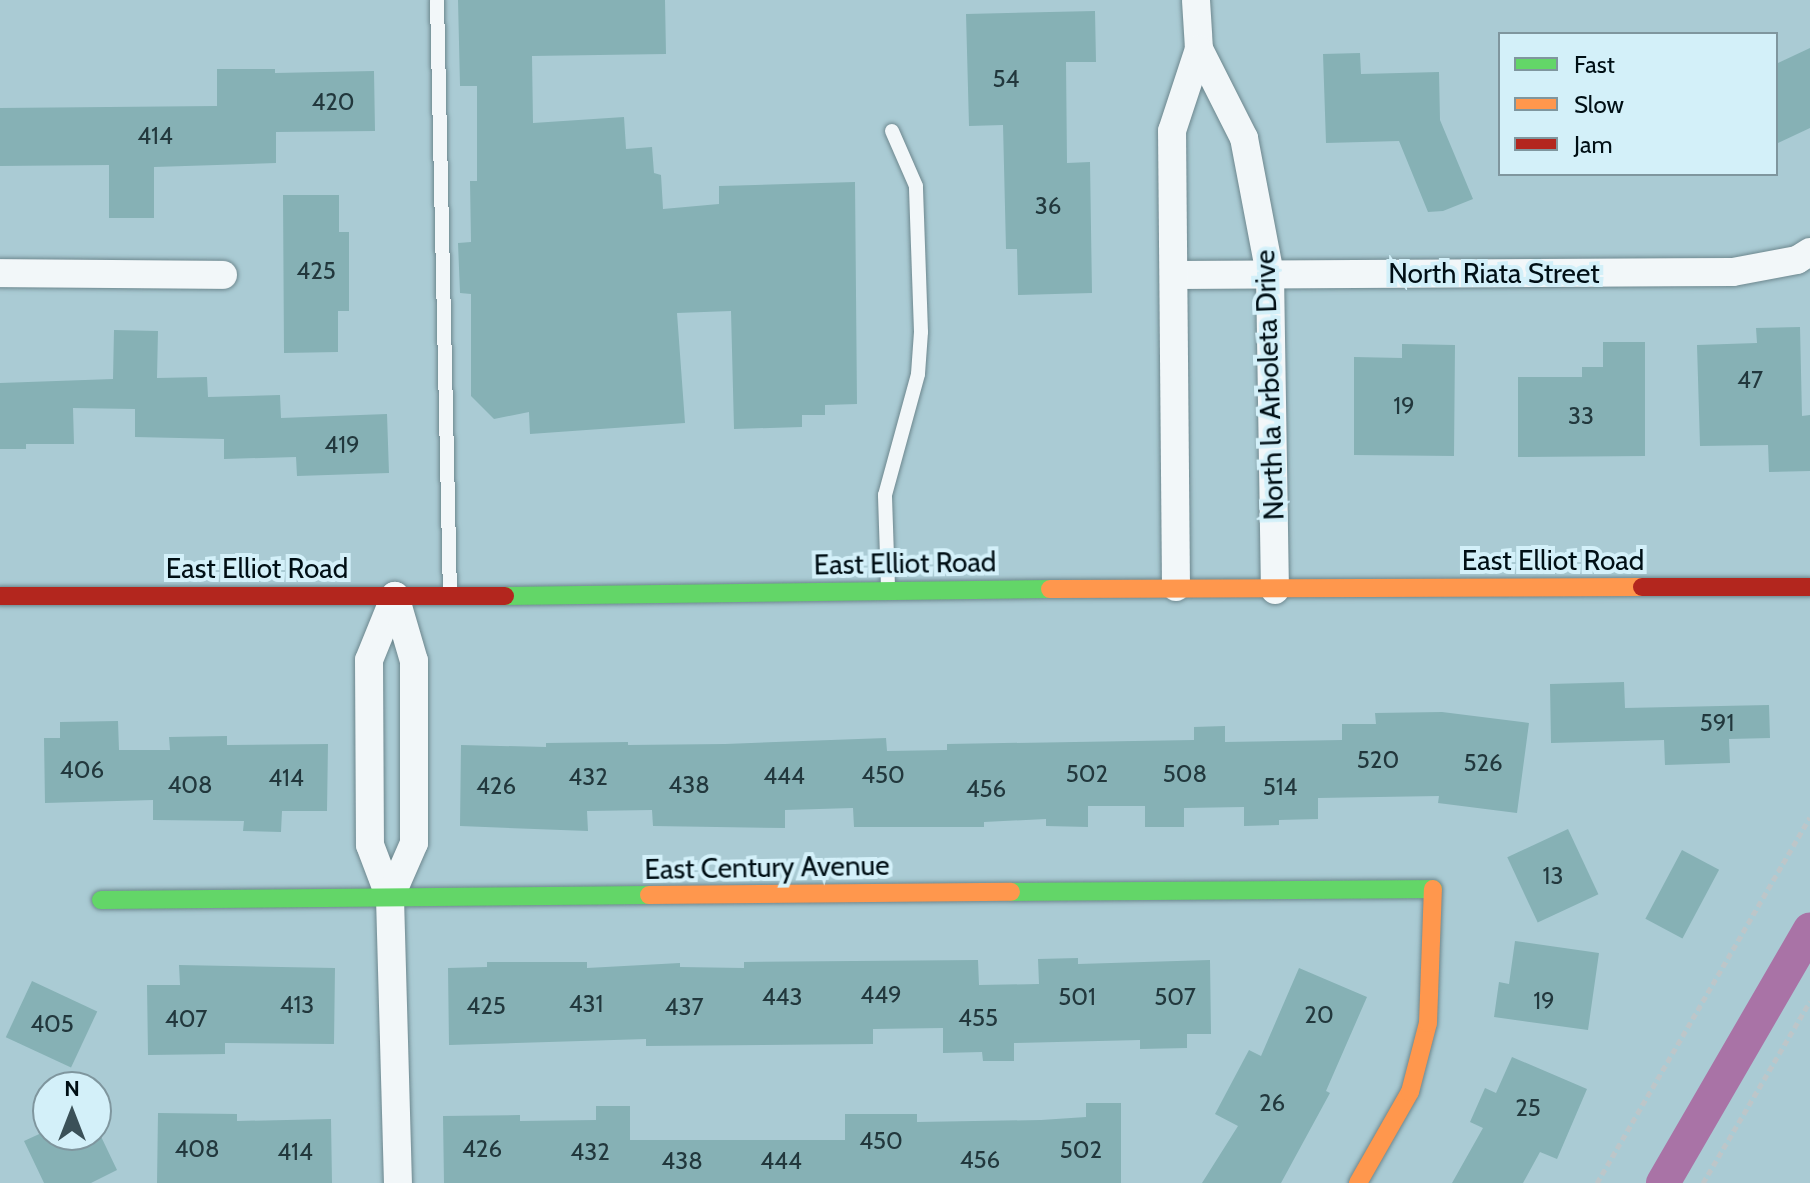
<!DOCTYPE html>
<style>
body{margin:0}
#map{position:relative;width:1810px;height:1183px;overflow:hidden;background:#aacbd4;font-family:Cabin,sans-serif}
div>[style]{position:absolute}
.canal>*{height:34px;margin:-17px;padding:0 17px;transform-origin:17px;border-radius:17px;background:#a973a6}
.building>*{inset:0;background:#86b1b5;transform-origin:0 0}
.path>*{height:5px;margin-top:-2.5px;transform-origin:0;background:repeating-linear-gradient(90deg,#bdc6c9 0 6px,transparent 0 10px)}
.roads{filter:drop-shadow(0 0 2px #6d878e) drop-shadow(0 0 2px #6d878e)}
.lane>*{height:14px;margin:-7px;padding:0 7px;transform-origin:7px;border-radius:7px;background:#f2f7f9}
.street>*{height:28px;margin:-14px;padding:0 14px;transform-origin:14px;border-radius:14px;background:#f2f7f9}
.fast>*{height:18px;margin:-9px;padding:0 9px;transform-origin:9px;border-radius:9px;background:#63d668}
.slow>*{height:18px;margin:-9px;padding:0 9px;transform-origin:9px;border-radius:9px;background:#ff974d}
.jam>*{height:18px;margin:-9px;padding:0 9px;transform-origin:9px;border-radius:9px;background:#b3261e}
span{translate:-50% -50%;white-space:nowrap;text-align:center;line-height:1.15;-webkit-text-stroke:8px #d3f0f9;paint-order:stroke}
.number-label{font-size:24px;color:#22383d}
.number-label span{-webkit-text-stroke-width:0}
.street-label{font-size:28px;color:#000f15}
.legend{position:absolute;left:1498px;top:32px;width:280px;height:144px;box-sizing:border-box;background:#d3f0f9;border:2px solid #7f969e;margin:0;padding:10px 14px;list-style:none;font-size:24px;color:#000f15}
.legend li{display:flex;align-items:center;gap:16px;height:40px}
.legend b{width:40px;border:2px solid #7f969e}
.north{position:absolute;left:32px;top:1071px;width:80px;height:80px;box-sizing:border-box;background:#d3f0f9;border:2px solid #7f969e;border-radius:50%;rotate:0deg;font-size:22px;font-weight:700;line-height:32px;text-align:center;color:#000f15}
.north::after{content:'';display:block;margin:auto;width:28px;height:36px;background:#3b5158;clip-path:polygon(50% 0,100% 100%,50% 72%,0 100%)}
</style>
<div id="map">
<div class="canal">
<div style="left:1663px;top:1183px;width:293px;rotate:-59.9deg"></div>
</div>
<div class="building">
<div style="clip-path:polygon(458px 0,665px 0,666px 54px,532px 56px,533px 123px,624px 117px,626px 149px,652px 147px,654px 173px,661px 175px,663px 209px,719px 204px,719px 186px,855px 182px,857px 404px,825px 405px,825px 415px,802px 415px,802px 427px,734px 429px,731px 311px,677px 313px,685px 423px,530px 434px,529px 412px,494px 419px,471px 396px,471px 294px,460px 293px,458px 243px,471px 242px,470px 181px,477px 181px,477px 86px,460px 86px)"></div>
<div style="clip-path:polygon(1095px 11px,1096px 62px,1066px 62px,1067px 163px,1090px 162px,1092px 293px,1018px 295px,1017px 249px,1006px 249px,1003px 125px,969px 126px,966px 14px)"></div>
<div style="clip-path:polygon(1810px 48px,1810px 128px,1776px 144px,1776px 64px)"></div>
<div style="clip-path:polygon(1360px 53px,1361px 74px,1439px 72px,1440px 120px,1473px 199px,1443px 211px,1428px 212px,1399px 141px,1326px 143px,1323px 54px)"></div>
<div style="clip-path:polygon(217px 69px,275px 69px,275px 73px,374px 71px,375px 131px,276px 132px,276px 163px,154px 167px,154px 218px,109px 218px,109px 165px,0 166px,0 108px,217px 106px)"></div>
<div style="clip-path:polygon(283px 195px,339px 195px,339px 232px,349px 232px,349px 311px,338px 311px,338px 352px,284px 353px)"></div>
<div style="clip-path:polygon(1800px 327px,1802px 416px,1810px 415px,1810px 471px,1769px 472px,1768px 445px,1700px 446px,1697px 345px,1757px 343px,1756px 328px)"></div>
<div style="clip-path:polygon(114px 330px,158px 331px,157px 378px,207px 377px,208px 397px,280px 395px,281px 418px,387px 414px,389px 473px,297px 476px,296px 457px,224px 459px,224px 439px,135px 437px,135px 409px,73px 408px,74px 444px,26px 444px,26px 449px,0 449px,0 383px,113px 379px)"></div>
<div style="clip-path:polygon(1603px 342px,1645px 342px,1645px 456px,1518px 457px,1518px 377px,1582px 377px,1582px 367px,1603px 367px)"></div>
<div style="clip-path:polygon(1402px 344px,1455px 345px,1454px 456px,1354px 455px,1354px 357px,1402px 358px)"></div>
<div style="clip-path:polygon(1624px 682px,1625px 708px,1769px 705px,1770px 738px,1729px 739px,1730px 763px,1665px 765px,1664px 740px,1551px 743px,1550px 684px)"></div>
<div style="clip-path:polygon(1442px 712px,1529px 723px,1517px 813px,1438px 803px,1439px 796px,1318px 798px,1318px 819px,1279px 820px,1279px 825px,1244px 826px,1244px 807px,1184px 808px,1184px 827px,1145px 827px,1145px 806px,1088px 806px,1088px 827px,1046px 826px,1046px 819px,984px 822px,984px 827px,854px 827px,853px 808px,785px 810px,785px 828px,653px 826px,652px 810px,587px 811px,588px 831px,460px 826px,461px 745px,546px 747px,546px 743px,628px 742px,628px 745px,725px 744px,886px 738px,887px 751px,947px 750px,947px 744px,1194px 740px,1194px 727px,1225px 726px,1225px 742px,1342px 740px,1342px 724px,1376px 724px,1375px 713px)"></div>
<div style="clip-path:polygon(118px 721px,119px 750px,170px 750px,169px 737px,227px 736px,227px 745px,328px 744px,327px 811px,282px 811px,281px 832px,243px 831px,244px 821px,153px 820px,153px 800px,45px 803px,44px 738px,60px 738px,60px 722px)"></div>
<div style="left:1568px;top:829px;width:72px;height:67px;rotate:65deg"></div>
<div style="left:1682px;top:850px;width:42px;height:78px;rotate:28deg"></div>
<div style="clip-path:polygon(1515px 941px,1599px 953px,1588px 1030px,1494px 1017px,1499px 982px,1509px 984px)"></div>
<div style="clip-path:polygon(1078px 958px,1078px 964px,1210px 960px,1211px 1034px,1187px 1034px,1187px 1048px,1140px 1049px,1140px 1040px,1014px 1043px,1014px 1061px,983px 1061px,982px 1052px,943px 1053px,943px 1028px,873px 1029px,873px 1044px,646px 1046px,646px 1039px,449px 1045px,448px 968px,487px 967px,487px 962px,587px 962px,587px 968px,680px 963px,680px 967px,744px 968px,744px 962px,978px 960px,979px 985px,1039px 984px,1038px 959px)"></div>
<div style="clip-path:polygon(179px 965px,335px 968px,334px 1044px,225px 1043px,225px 1054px,148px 1055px,147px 985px,180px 985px)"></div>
<div style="clip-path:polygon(1299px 968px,1367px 997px,1326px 1091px,1330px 1093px,1281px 1183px,1202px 1183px,1238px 1126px,1215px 1114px,1249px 1050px,1261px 1056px)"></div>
<div style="left:32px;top:981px;width:72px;height:62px;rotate:25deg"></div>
<div style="clip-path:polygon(1512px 1057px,1587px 1089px,1557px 1159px,1540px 1152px,1523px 1183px,1452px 1183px,1483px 1128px,1470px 1122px,1485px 1088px,1496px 1093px)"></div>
<div style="clip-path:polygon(1086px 1103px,1121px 1103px,1121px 1183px,444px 1183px,443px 1116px,520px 1115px,520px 1121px,596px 1120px,596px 1106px,630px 1106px,630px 1140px,845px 1140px,845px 1114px,917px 1114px,917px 1122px,1041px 1120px,1086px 1117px)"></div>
<div style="clip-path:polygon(158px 1113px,237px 1114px,237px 1121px,331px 1119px,332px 1183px,157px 1183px)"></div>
<div style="clip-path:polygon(96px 1126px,117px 1170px,91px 1183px,44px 1183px,24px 1141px,48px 1130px,48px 1135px,96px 1135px)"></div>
</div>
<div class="path">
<div style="left:1597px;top:1183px;width:423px;rotate:-59.8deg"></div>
<div style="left:1703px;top:1183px;width:211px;rotate:-59.5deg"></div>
</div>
<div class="roads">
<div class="lane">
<div style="left:437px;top:0;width:595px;rotate:88.75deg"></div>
<div style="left:888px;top:587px;width:92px;rotate:-91.9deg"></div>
<div style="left:885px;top:495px;width:125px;rotate:-74.7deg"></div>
<div style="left:918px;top:374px;width:42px;rotate:-85.9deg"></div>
<div style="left:921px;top:332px;width:146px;rotate:-92deg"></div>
<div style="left:916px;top:186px;width:60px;rotate:-113.6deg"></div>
</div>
<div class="street">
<div style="left:1196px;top:0;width:49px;rotate:86.5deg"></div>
<div style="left:0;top:273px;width:223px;rotate:0.5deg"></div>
<div style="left:1175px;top:275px;width:558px;rotate:-0.31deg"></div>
<div style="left:1733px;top:272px;width:65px;rotate:-10.6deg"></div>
<div style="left:1797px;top:260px;width:15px;rotate:-32deg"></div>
<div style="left:1176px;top:587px;width:456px;rotate:-90.5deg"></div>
<div style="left:1172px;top:131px;width:86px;rotate:-71.8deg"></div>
<div style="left:1199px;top:49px;width:100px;rotate:63.2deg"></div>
<div style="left:1244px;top:138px;width:138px;rotate:79.2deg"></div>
<div style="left:1270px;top:274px;width:316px;rotate:89.1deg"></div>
<div style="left:395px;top:596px;width:69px;rotate:112.1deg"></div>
<div style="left:369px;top:660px;width:185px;rotate:89.7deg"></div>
<div style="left:370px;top:845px;width:57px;rotate:69.3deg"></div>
<div style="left:390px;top:898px;width:285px;rotate:88.4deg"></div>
<div style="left:390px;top:898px;width:60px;rotate:-66.4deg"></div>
<div style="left:414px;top:843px;width:182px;rotate:-90deg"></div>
<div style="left:414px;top:661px;width:68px;rotate:-106.3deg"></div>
</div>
<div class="fast">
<div style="left:505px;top:596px;width:545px;rotate:-0.74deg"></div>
<div style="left:1011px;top:892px;width:422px;rotate:-0.4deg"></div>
<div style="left:101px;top:900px;width:548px;rotate:-0.52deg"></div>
</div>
<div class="slow">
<div style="left:1050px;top:589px;width:592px;rotate:-0.19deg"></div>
<div style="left:649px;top:895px;width:362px;rotate:-0.5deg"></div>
<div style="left:1358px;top:1183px;width:105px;rotate:-60.3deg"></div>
<div style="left:1410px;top:1092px;width:71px;rotate:-75.4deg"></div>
<div style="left:1428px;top:1023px;width:134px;rotate:-87.9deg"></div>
</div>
<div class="jam">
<div style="left:1642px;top:587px;width:168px"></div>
<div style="left:0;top:596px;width:505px"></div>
</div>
</div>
<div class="number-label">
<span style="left:1006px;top:79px">54</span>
<span style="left:333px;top:102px">420</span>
<span style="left:155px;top:136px">414</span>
<span style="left:1048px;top:206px">36</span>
<span style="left:316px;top:271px">425</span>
<span style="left:1750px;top:380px">47</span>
<span style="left:1404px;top:406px">19</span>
<span style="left:1581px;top:416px">33</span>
<span style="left:342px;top:445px">419</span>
<span style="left:1717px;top:723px">591</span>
<span style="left:1378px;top:760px">520</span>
<span style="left:1483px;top:763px">526</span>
<span style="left:82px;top:770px">406</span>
<span style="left:1087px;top:774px">502</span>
<span style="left:1185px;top:774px">508</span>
<span style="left:883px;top:775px">450</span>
<span style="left:784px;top:776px">444</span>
<span style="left:588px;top:777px">432</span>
<span style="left:286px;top:778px">414</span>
<span style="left:190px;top:785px">408</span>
<span style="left:689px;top:785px">438</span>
<span style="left:496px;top:786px">426</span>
<span style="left:1280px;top:787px">514</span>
<span style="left:986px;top:789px">456</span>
<span style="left:1553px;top:876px">13</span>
<span style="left:881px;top:995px">449</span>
<span style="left:782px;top:997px">443</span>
<span style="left:1077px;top:997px">501</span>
<span style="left:1175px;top:997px">507</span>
<span style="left:1544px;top:1001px">19</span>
<span style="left:586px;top:1004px">431</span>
<span style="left:297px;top:1005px">413</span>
<span style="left:486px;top:1006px">425</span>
<span style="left:684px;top:1007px">437</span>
<span style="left:1319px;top:1015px">20</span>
<span style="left:978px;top:1018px">455</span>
<span style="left:186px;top:1019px">407</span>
<span style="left:52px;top:1024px">405</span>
<span style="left:1272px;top:1103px">26</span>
<span style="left:1528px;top:1108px">25</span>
<span style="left:881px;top:1141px">450</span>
<span style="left:197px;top:1149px">408</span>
<span style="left:482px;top:1149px">426</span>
<span style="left:1081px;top:1150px">502</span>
<span style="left:295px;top:1152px">414</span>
<span style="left:590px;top:1152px">432</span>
<span style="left:980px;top:1160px">456</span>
<span style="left:682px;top:1161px">438</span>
<span style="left:781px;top:1161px">444</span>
</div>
<div class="street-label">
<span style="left:1494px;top:273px">North Riata Street</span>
<span style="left:1269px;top:385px;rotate:-92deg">North la Arboleta Drive</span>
<span style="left:1553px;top:560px">East Elliot Road</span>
<span style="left:905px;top:563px;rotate:-1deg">East Elliot Road</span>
<span style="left:257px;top:568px">East Elliot Road</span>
<span style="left:767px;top:867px;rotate:-1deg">East Century Avenue</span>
</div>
<ul class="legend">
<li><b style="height:10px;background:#63d668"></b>Fast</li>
<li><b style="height:10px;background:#ff974d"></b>Slow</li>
<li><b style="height:10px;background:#b3261e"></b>Jam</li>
</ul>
<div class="north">N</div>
</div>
